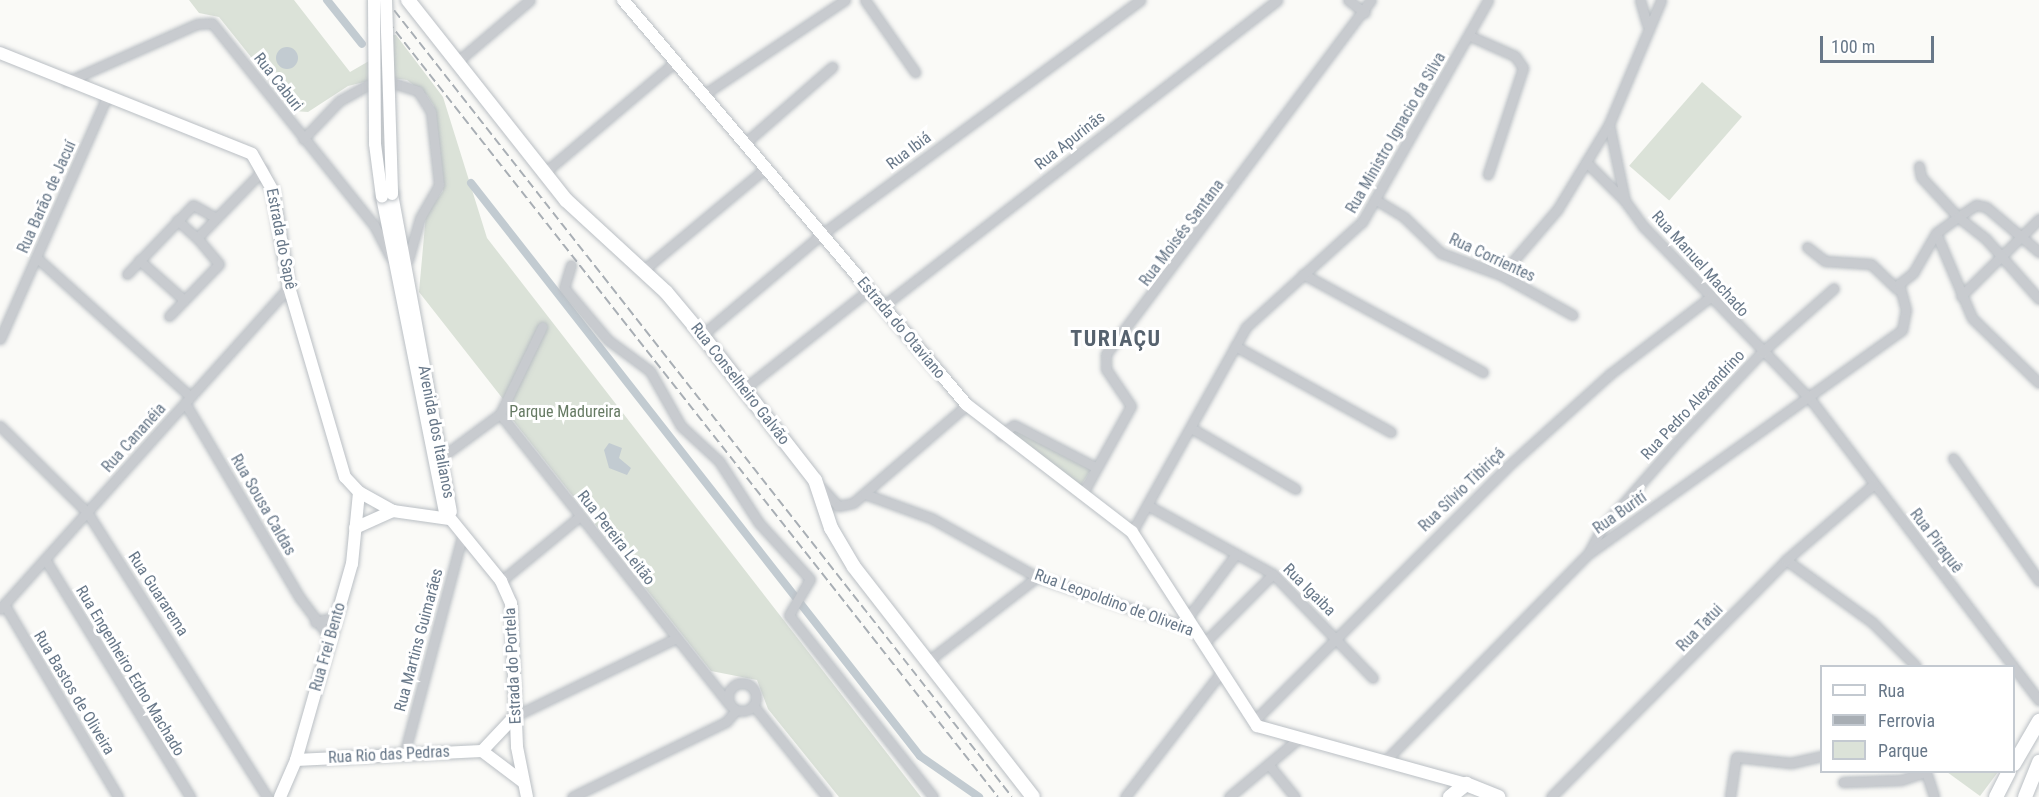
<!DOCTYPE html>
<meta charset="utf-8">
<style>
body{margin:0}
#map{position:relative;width:2039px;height:797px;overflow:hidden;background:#fafaf7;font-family:"Roboto Condensed",sans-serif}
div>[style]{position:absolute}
.green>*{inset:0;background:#dbe2d8;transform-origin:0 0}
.water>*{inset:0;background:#c2cbd1}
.round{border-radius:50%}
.canal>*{height:8px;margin:-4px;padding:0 4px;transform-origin:4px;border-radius:4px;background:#c2cbd1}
.roads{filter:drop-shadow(0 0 2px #babfc4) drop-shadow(0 0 2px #babfc4)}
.street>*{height:9px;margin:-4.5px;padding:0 4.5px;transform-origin:4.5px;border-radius:4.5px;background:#c8cbcf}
.street>.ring{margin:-4.5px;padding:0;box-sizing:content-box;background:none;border:9px solid #c8cbcf;border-radius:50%}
.secondary>*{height:12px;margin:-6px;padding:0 6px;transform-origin:6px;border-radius:6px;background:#fff}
.primary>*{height:14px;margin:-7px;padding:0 7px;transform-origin:7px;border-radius:7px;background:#fff}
.rail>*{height:2px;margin-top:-1px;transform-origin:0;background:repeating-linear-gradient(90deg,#a8aeb4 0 9px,transparent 0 13.5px)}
.bridges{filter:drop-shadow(0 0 2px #babfc4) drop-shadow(0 0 2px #babfc4)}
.secondary-bridge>*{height:12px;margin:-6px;padding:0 6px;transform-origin:6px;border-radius:6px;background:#fff}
span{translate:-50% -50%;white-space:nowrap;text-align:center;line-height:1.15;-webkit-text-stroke:6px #fff;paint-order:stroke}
.street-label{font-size:16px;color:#687889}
.park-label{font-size:16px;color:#667a63}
.district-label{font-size:22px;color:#56626e;font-weight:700;letter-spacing:1.5px}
.legend{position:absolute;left:1820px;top:665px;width:195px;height:108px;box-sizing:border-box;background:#fff;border:2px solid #c3c9d0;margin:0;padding:8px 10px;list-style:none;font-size:18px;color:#687889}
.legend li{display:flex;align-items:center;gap:12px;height:30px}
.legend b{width:30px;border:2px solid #c3c9d0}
.scale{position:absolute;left:1820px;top:36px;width:114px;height:27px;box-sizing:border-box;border:3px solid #687889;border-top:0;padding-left:8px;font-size:18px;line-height:21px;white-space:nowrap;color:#687889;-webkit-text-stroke:4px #fff;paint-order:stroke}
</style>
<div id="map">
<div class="green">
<div style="clip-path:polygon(189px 0,294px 0,350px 72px,369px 61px,373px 34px,396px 35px,443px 97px,487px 238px,921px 797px,839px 797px,768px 709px,757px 680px,711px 671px,508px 414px,513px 404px,503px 399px,419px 292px,426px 214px,443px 191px,434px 106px,427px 95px,407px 80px,384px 77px,348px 86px,308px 112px,294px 111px,219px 17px,199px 13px)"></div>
<div style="left:1702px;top:82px;width:53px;height:111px;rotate:41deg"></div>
<div style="clip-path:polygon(1012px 425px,1092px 468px,1080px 487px,1006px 433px)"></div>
<div style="clip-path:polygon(1947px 772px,1998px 772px,1980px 796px)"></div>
</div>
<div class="water">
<div class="round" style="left:276px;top:47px;width:22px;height:22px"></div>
<div style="clip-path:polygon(609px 443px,622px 448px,619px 458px,631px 468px,627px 475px,609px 468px,604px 450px)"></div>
</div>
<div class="canal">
<div style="left:327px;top:0;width:56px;rotate:51.5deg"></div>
<div style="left:471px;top:183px;width:728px;rotate:51.92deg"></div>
<div style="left:920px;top:756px;width:72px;rotate:34.8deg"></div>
</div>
<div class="roads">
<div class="street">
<div style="left:865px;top:0;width:88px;rotate:55.2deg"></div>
<div style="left:1348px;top:0;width:21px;rotate:37deg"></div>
<div style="left:1640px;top:0;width:25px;rotate:74deg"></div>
<div style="left:1470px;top:36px;width:49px;rotate:24deg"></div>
<div style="left:1515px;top:56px;width:14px;rotate:56deg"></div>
<div style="left:1523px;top:68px;width:112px;rotate:108.3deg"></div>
<div style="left:458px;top:61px;width:94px;rotate:-40.3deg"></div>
<div style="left:66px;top:82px;width:143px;rotate:-23.9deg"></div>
<div style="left:197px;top:24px;width:15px;rotate:-4deg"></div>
<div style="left:212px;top:23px;width:259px;rotate:51.3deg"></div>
<div style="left:374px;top:225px;width:36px;rotate:63deg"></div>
<div style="left:703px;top:95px;width:171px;rotate:-33.8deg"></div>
<div style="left:1609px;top:124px;width:79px;rotate:78.3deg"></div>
<div style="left:1625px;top:201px;width:31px;rotate:54deg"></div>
<div style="left:1643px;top:226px;width:242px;rotate:46deg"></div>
<div style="left:1811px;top:400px;width:377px;rotate:52.8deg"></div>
<div style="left:303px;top:139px;width:52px;rotate:-46.5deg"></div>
<div style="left:339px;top:101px;width:35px;rotate:-29deg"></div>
<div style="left:370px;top:84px;width:16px;rotate:-11deg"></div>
<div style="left:386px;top:81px;width:34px;rotate:17deg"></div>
<div style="left:418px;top:91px;width:25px;rotate:58deg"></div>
<div style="left:431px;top:112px;width:73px;rotate:83.7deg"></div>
<div style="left:439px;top:185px;width:38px;rotate:120deg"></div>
<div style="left:420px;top:218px;width:44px;rotate:105.9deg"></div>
<div style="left:745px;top:143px;width:116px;rotate:-41.1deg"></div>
<div style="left:1586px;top:162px;width:55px;rotate:45deg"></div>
<div style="left:1919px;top:166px;width:11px;rotate:80deg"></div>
<div style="left:1921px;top:177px;width:54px;rotate:47.2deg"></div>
<div style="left:1958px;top:217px;width:22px;rotate:-34deg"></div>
<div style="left:1976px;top:205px;width:10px;rotate:11deg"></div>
<div style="left:1986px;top:207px;width:70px;rotate:40.3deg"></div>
<div style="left:544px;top:173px;width:172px;rotate:-40.3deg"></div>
<div style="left:1376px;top:200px;width:33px;rotate:31deg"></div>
<div style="left:1404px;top:217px;width:52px;rotate:44.2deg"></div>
<div style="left:1441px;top:253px;width:64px;rotate:20.1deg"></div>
<div style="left:1501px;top:275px;width:82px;rotate:29.1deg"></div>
<div style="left:177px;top:220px;width:27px;rotate:42deg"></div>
<div style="left:197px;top:238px;width:96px;rotate:-45.8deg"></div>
<div style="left:1936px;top:233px;width:92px;rotate:67deg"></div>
<div style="left:1972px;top:318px;width:93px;rotate:44.1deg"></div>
<div style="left:1807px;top:247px;width:23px;rotate:38deg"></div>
<div style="left:1825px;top:261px;width:46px;rotate:3.7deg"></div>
<div style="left:1871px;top:264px;width:36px;rotate:44deg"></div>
<div style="left:37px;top:258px;width:207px;rotate:42.1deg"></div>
<div style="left:139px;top:260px;width:60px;rotate:41.6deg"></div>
<div style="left:571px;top:265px;width:24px;rotate:107deg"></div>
<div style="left:564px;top:288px;width:68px;rotate:49.8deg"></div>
<div style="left:608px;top:340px;width:52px;rotate:36.4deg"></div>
<div style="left:650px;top:371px;width:63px;rotate:60.6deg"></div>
<div style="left:681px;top:426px;width:52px;rotate:42.6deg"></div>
<div style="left:719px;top:461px;width:74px;rotate:57.2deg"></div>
<div style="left:759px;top:523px;width:76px;rotate:47.7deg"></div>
<div style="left:810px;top:579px;width:42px;rotate:120.3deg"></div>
<div style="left:789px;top:615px;width:232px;rotate:51.6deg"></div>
<div style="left:641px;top:272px;width:163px;rotate:-39.8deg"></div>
<div style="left:127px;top:274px;width:95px;rotate:-46.3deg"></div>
<div style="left:193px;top:205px;width:26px;rotate:29deg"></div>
<div style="left:1303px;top:274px;width:205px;rotate:28.6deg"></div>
<div style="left:1501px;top:275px;width:86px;rotate:-49.3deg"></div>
<div style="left:1557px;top:210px;width:100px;rotate:-58.8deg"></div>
<div style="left:1609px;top:124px;width:134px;rotate:-67.2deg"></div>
<div style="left:1961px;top:296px;width:110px;rotate:-44.6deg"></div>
<div style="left:883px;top:306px;width:499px;rotate:-37.8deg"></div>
<div style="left:169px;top:316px;width:72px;rotate:-46.1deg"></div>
<div style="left:219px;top:264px;width:34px;rotate:-130deg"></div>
<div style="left:702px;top:335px;width:157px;rotate:-40.1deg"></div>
<div style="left:822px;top:234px;width:395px;rotate:-36.3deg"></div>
<div style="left:0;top:339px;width:262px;rotate:-66.2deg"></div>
<div style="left:1235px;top:346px;width:178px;rotate:28.9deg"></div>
<div style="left:744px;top:389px;width:159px;rotate:-38.4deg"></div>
<div style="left:185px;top:403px;width:226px;rotate:59.5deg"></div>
<div style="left:300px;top:598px;width:50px;rotate:53.1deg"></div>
<div style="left:500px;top:414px;width:370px;rotate:51.7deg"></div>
<div style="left:0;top:426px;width:122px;rotate:44.7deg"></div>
<div style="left:87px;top:512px;width:337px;rotate:57.7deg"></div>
<div style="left:1191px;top:428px;width:121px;rotate:30.2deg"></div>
<div style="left:1001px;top:435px;width:16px;rotate:-38deg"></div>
<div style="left:1014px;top:425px;width:93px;rotate:27.4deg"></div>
<div style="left:443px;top:456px;width:71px;rotate:-36.4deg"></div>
<div style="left:500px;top:414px;width:97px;rotate:-64.2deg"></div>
<div style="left:1953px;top:458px;width:150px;rotate:55deg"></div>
<div style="left:821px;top:487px;width:25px;rotate:48deg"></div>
<div style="left:838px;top:506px;width:15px;rotate:-11deg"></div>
<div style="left:853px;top:503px;width:150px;rotate:-40.7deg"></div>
<div style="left:1084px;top:491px;width:97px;rotate:-61.1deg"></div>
<div style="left:1131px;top:406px;width:45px;rotate:-124deg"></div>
<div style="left:1106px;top:369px;width:15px;rotate:-90deg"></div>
<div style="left:1106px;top:354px;width:442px;rotate:-53.2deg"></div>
<div style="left:865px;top:494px;width:70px;rotate:20deg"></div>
<div style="left:931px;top:518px;width:121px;rotate:29.1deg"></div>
<div style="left:1037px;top:577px;width:170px;rotate:18.5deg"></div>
<div style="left:1147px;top:505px;width:144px;rotate:28.7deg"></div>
<div style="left:1273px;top:574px;width:144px;rotate:46.1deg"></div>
<div style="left:1132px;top:532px;width:235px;rotate:-60.9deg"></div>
<div style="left:1246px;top:327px;width:156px;rotate:-42.2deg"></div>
<div style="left:1362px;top:222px;width:255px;rotate:-60.4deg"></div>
<div style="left:1588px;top:554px;width:30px;rotate:-62deg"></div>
<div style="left:1602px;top:528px;width:116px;rotate:-48.9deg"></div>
<div style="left:1678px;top:441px;width:122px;rotate:-46.7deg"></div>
<div style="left:1762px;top:352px;width:96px;rotate:-41.6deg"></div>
<div style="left:45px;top:559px;width:279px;rotate:58.6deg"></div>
<div style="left:1786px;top:560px;width:106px;rotate:35.8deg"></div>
<div style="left:1872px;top:622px;width:62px;rotate:45deg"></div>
<div style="left:501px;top:581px;width:101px;rotate:-39.4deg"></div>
<div style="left:4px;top:604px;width:224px;rotate:59.4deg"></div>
<div style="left:0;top:609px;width:433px;rotate:-48.1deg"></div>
<div style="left:1189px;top:616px;width:78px;rotate:-52.8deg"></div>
<div style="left:315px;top:622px;width:23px;rotate:-15deg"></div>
<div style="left:1205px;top:642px;width:96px;rotate:-45deg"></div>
<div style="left:928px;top:661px;width:138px;rotate:-37.6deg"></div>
<div class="ring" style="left:728px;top:683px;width:19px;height:19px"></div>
<div style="left:753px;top:705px;width:118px;rotate:51.2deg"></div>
<div style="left:515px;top:716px;width:179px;rotate:-25.8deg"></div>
<div style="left:1253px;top:722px;width:360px;rotate:-45.1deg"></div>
<div style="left:1507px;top:467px;width:139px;rotate:-42.1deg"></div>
<div style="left:1610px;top:374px;width:125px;rotate:-37.5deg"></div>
<div style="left:405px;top:751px;width:221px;rotate:-75.1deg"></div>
<div style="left:1387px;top:759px;width:287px;rotate:-45.6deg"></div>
<div style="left:1588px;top:554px;width:386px;rotate:-35.5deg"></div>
<div style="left:1902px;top:330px;width:20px;rotate:-79deg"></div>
<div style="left:1906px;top:310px;width:27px;rotate:-105deg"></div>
<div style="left:1899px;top:284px;width:18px;rotate:-38deg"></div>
<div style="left:1913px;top:273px;width:46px;rotate:-60.1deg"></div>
<div style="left:1936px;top:233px;width:27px;rotate:-36deg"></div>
<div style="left:1958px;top:217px;width:36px;rotate:38deg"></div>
<div style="left:1986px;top:239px;width:80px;rotate:48.5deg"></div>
<div style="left:1269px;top:765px;width:41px;rotate:50.9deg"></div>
<div style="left:1926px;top:772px;width:26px;rotate:72deg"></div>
<div style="left:1843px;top:782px;width:58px;rotate:-2deg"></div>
<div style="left:1901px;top:780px;width:25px;rotate:-18deg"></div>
<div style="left:572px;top:797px;width:171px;rotate:-26deg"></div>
<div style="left:726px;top:722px;width:16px;rotate:-50deg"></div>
<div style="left:1125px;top:797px;width:159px;rotate:-52.4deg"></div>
<div style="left:1229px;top:797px;width:89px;rotate:-40deg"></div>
<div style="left:1551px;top:797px;width:334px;rotate:-45.2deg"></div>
<div style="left:1786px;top:560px;width:116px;rotate:-40.8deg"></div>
<div style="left:1730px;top:797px;width:40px;rotate:-81.5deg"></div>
<div style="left:1736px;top:757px;width:55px;rotate:6.2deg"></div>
<div style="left:1791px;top:763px;width:32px;rotate:-13deg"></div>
</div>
<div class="secondary">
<div style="left:623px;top:0;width:531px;rotate:49.66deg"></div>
<div style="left:967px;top:405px;width:208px;rotate:37.6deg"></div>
<div style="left:1132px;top:532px;width:231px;rotate:57.2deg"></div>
<div style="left:1257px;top:726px;width:217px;rotate:15.5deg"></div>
<div style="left:0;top:53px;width:271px;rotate:21.8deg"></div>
<div style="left:252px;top:154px;width:43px;rotate:60.4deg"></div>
<div style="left:273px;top:191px;width:97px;rotate:80.5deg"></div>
<div style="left:289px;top:287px;width:198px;rotate:73.6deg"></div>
<div style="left:345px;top:477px;width:21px;rotate:47deg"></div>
<div style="left:359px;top:492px;width:39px;rotate:29deg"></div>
<div style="left:393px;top:511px;width:57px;rotate:8.1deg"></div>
<div style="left:392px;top:194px;width:323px;rotate:79.5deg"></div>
<div style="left:382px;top:197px;width:321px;rotate:78.7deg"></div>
<div style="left:445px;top:512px;width:89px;rotate:50.9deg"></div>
<div style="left:501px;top:581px;width:24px;rotate:66deg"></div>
<div style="left:511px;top:603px;width:144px;rotate:87.6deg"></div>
<div style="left:517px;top:747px;width:51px;rotate:78.7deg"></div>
<div style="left:355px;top:528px;width:42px;rotate:-24.1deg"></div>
<div style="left:482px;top:751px;width:48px;rotate:-46.7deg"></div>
<div style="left:296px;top:760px;width:186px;rotate:-2.8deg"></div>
<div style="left:482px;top:751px;width:51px;rotate:37.1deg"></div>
<div style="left:280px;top:797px;width:40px;rotate:-66.6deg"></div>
<div style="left:296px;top:760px;width:204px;rotate:-74.1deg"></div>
<div style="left:352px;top:564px;width:72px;rotate:-84.4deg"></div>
</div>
<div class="primary">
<div style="left:408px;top:0;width:255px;rotate:51.7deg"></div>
<div style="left:566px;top:200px;width:136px;rotate:42.6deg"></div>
<div style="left:666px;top:292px;width:56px;rotate:50.1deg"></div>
<div style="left:702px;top:335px;width:184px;rotate:52.1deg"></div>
<div style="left:815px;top:480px;width:51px;rotate:71.6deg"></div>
<div style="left:831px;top:528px;width:45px;rotate:59.5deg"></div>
<div style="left:854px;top:567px;width:291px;rotate:52.1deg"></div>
<div style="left:2014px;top:764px;width:50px;rotate:-59.8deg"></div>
<div style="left:1450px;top:797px;width:21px;rotate:-39deg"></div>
<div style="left:1466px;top:784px;width:35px;rotate:22deg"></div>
<div style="left:1996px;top:797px;width:28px;rotate:-63deg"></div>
<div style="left:2025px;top:797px;width:38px;rotate:-68deg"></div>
</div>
</div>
<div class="rail">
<div style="left:371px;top:0;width:1014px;rotate:51.81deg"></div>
<div style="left:386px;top:0;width:1013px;rotate:51.85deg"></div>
</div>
<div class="bridges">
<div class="secondary-bridge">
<div style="left:374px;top:0;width:144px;rotate:89.6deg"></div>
<div style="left:375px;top:144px;width:53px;rotate:82.5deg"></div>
<div style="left:386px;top:0;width:194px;rotate:88.2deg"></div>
</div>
</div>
<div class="street-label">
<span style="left:278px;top:82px;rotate:52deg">Rua Caburi</span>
<span style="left:1396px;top:133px;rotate:-60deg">Rua Ministro Ignacio da Silva</span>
<span style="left:1070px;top:141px;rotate:-38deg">Rua Apurinãs</span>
<span style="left:909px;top:151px;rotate:-37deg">Rua Ibiá</span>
<span style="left:47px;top:197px;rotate:-66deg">Rua Barão de Jacuí</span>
<span style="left:1182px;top:233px;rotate:-53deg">Rua Moisés Santana</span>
<span style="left:281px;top:239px;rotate:79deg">Estrada do Sapê</span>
<span style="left:1492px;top:258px;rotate:25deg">Rua Corrientes</span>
<span style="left:1700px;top:264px;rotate:48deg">Rua Manuel Machado</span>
<span style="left:901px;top:328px;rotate:50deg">Estrada do Otaviano</span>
<span style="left:740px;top:384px;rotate:52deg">Rua Conselheiro Galvão</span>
<span style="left:1693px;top:405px;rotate:-47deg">Rua Pedro Alexandrino</span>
<span style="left:436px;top:432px;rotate:79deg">Avenida dos Italianos</span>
<span style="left:134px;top:438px;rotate:-48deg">Rua Cananéia</span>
<span style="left:1462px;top:490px;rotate:-44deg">Rua Sílvio Tibiriçá</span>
<span style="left:263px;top:505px;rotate:60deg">Rua Sousa Caldas</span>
<span style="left:1620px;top:513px;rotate:-35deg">Rua Burití</span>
<span style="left:616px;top:538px;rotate:52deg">Rua Pereira Leitão</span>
<span style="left:1936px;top:541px;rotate:53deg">Rua Piraquê</span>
<span style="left:1309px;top:590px;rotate:45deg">Rua Igaiba</span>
<span style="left:158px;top:594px;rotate:57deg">Rua Guararema</span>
<span style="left:1114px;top:603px;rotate:20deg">Rua Leopoldino de Oliveira</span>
<span style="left:1700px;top:628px;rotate:-46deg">Rua Tatui</span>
<span style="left:419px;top:640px;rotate:-75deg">Rua Martins Guimarães</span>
<span style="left:328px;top:647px;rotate:-74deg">Rua Frei Bento</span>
<span style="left:513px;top:666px;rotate:-93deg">Estrada do Portela</span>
<span style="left:130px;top:671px;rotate:59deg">Rua Engenheiro Edno Machado</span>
<span style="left:74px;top:693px;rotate:59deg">Rua Bastos de Oliveira</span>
<span style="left:389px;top:755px;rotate:-3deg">Rua Rio das Pedras</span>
</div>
<div class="park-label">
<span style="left:565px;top:412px">Parque Madureira</span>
</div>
<div class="district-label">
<span style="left:1116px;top:339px">TURIAÇU</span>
</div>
<ul class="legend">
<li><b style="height:8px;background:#fff"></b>Rua</li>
<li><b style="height:8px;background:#a8aeb4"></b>Ferrovia</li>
<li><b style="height:16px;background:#dbe2d8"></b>Parque</li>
</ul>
<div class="scale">100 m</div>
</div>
